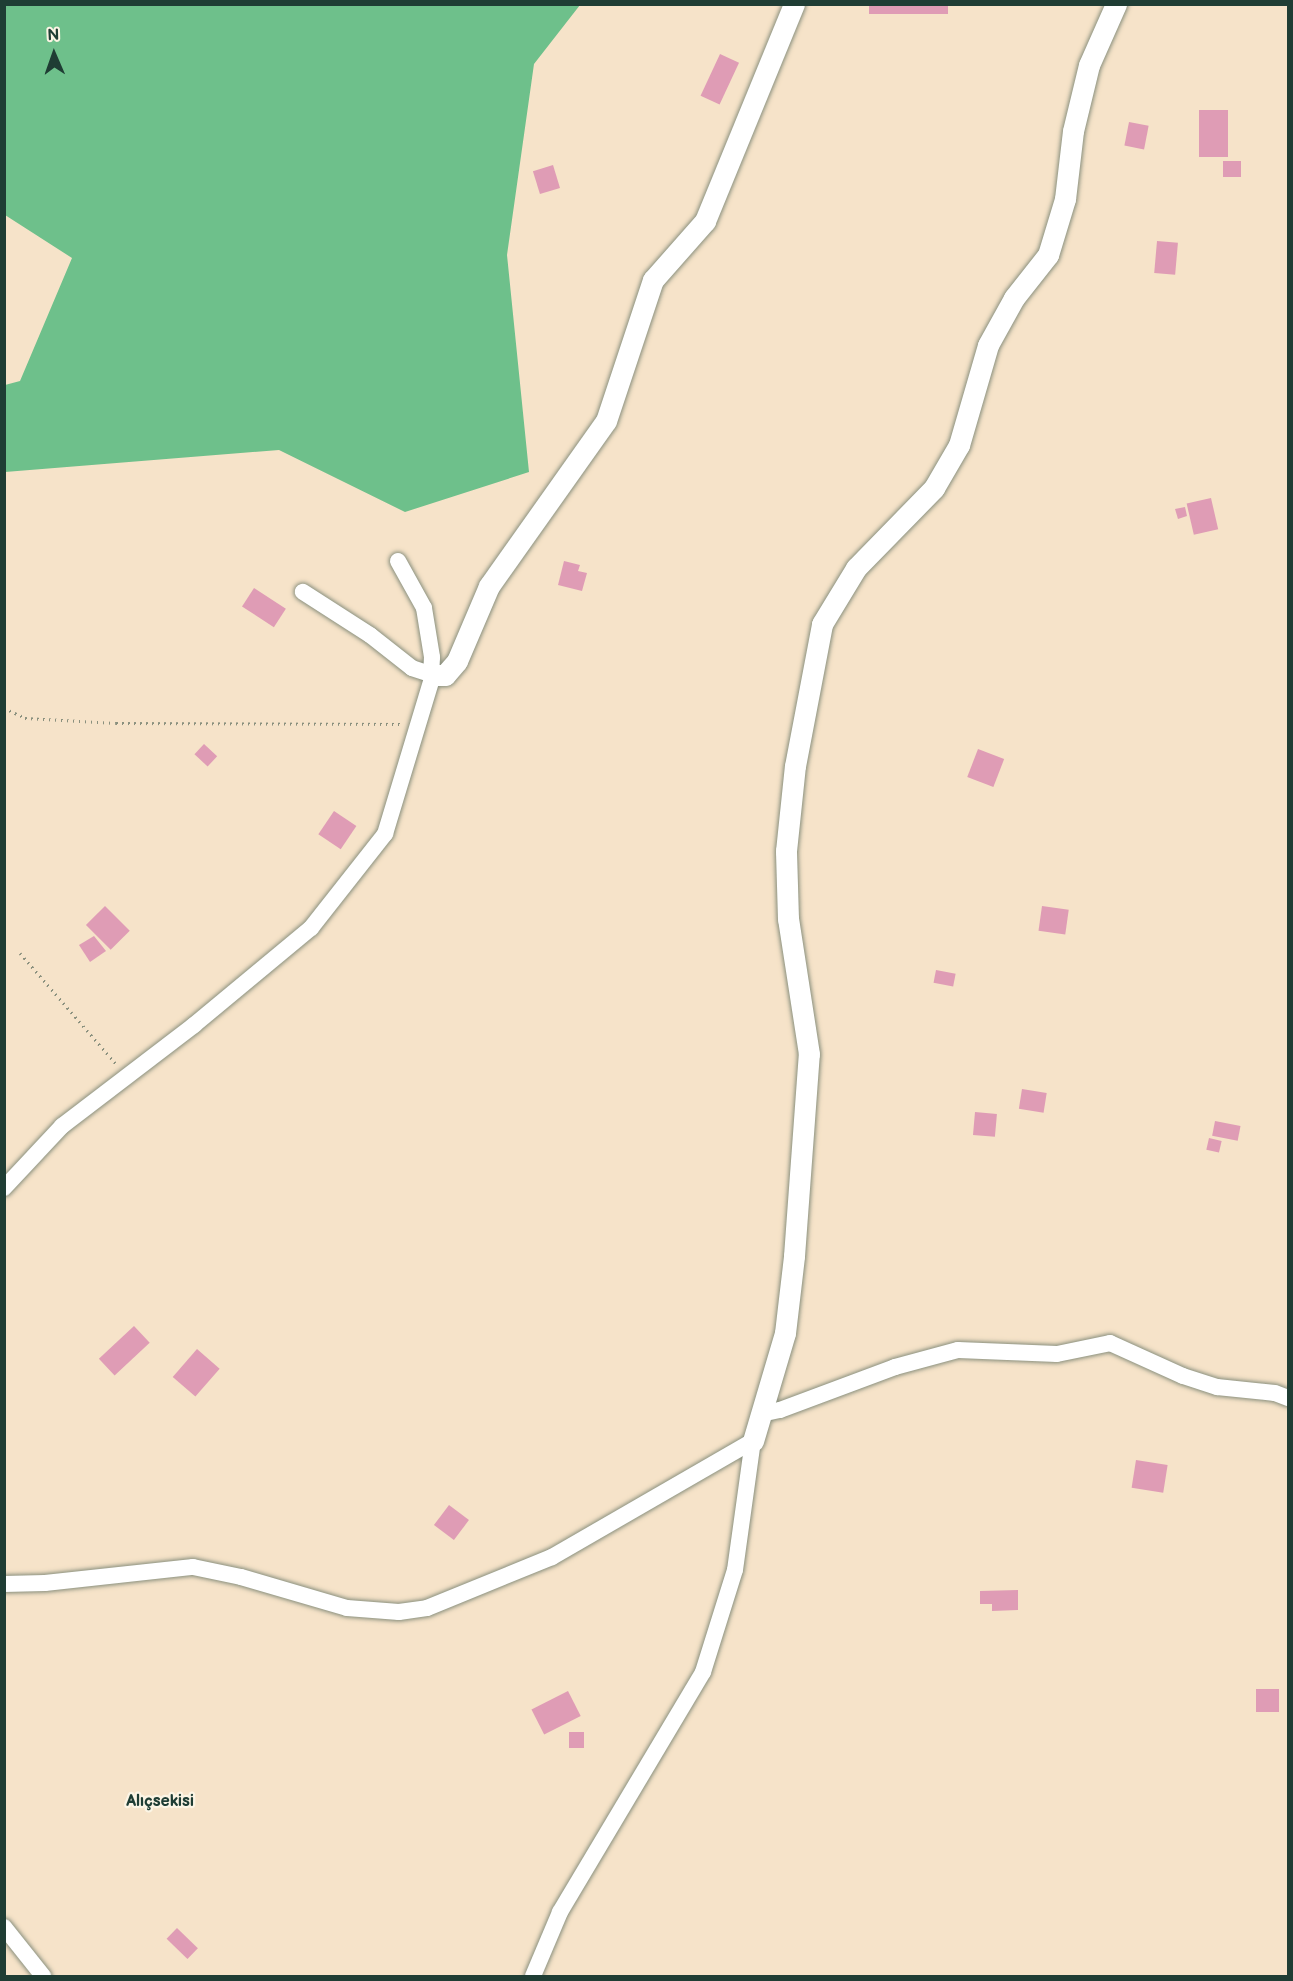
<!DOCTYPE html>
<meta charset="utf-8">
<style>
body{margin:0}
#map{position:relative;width:1293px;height:1981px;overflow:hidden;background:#f6e3c9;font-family:"Balsamiq Sans",sans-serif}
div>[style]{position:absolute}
.forest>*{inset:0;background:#6ec08b}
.building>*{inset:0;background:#df9cb5;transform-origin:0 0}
.path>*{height:3px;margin-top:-1.5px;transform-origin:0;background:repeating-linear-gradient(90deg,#8a907e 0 1.5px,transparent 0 6px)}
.roads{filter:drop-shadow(0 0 2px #8a907e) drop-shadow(0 0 2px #8a907e)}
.minor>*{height:16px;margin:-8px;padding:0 8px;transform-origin:8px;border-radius:8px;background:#fff}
.tertiary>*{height:21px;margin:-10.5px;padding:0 10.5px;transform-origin:10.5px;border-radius:10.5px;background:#fff}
span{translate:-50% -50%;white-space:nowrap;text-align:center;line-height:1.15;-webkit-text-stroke:4.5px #fcf5e5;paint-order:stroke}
.neighbourhood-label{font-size:16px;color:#1f3d34;font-weight:700}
.frame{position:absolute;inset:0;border:6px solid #1f3d34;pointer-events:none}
.north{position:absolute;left:24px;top:24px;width:60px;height:60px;-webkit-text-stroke:4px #fcf5e5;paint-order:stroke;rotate:358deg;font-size:16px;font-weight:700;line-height:24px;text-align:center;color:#1f3d34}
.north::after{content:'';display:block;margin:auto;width:21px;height:27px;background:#1f3d34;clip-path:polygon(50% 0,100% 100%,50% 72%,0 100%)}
</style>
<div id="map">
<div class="forest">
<div style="clip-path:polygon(5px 4px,580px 5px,534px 64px,507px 255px,529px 472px,405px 512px,279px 450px,5px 472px,5px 385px,20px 381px,72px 258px,5px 215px)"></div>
</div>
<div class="building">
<div style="left:869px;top:4px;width:79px;height:10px"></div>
<div style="left:720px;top:54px;width:21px;height:46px;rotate:25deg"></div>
<div style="left:1228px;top:110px;width:47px;height:29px;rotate:90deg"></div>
<div style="left:1129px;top:122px;width:20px;height:24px;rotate:11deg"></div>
<div style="left:1223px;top:161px;width:18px;height:16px"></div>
<div style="left:553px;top:165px;width:24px;height:21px;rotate:73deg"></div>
<div style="left:1157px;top:241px;width:21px;height:32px;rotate:5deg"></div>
<div style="left:1211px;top:498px;width:32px;height:25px;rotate:77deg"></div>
<div style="clip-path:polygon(1185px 507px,1187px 516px,1178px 519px,1175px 509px)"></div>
<div style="clip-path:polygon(564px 561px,580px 565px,578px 571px,587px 573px,582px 591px,558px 585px)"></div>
<div style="left:254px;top:588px;width:38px;height:22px;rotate:33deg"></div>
<div style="left:204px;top:744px;width:18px;height:14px;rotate:43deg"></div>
<div style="left:978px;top:749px;width:28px;height:30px;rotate:21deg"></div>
<div style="left:334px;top:811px;width:27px;height:28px;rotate:34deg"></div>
<div style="left:105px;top:906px;width:35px;height:27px;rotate:45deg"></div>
<div style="left:1042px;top:906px;width:27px;height:25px;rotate:8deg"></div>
<div style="clip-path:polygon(94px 936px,106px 951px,90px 962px,79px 945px)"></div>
<div style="left:936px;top:970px;width:20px;height:13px;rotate:11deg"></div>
<div style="left:1022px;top:1089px;width:25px;height:20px;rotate:9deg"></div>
<div style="left:975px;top:1112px;width:22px;height:23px;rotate:5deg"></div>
<div style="left:1215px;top:1121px;width:26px;height:15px;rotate:11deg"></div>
<div style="left:1209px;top:1138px;width:13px;height:12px;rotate:13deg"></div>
<div style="left:134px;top:1326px;width:23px;height:48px;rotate:47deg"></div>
<div style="left:197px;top:1349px;width:30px;height:37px;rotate:41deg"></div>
<div style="left:1136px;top:1460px;width:32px;height:28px;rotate:9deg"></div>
<div style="left:449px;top:1505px;width:25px;height:25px;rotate:37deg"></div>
<div style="clip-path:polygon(1018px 1590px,1018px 1610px,992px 1611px,992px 1604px,980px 1604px,980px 1591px)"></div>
<div style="left:1256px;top:1689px;width:23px;height:23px"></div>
<div style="left:568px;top:1691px;width:28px;height:41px;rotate:63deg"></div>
<div style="left:569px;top:1732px;width:15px;height:16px"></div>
<div style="left:177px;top:1928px;width:29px;height:15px;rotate:44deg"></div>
</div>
<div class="path">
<div style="left:4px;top:708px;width:23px;rotate:25deg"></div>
<div style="left:25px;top:718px;width:91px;rotate:3.1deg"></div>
<div style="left:116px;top:723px;width:287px;rotate:0.2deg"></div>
<div style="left:20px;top:953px;width:148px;rotate:49.1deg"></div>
</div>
<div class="roads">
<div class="minor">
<div style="left:398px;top:561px;width:54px;rotate:61deg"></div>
<div style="left:424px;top:608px;width:50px;rotate:80.7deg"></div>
<div style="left:432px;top:657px;width:17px;rotate:93deg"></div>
<div style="left:4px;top:1188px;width:85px;rotate:-46.9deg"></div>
<div style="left:62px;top:1126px;width:166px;rotate:-37.4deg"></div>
<div style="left:194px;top:1025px;width:152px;rotate:-39.7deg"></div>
<div style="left:311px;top:928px;width:120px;rotate:-51.8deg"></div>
<div style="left:385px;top:834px;width:166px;rotate:-73.2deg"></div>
<div style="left:433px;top:675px;width:22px;rotate:-162deg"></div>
<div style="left:412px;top:668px;width:53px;rotate:-141.8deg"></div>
<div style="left:370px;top:635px;width:80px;rotate:-147.3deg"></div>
<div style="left:761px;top:1414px;width:19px;rotate:-12deg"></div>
<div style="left:780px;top:1410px;width:123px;rotate:-20.5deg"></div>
<div style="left:895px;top:1367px;width:65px;rotate:-15.1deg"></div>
<div style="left:958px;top:1350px;width:99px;rotate:2.3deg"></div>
<div style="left:1057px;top:1354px;width:54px;rotate:-11.7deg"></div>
<div style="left:1110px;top:1343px;width:80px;rotate:24.3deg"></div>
<div style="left:1183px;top:1376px;width:36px;rotate:18deg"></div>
<div style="left:1217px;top:1387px;width:58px;rotate:5.9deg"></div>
<div style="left:1275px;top:1393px;width:14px;rotate:21deg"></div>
<div style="left:4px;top:1584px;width:41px;rotate:-1.4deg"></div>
<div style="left:45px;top:1583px;width:149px;rotate:-6.2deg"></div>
<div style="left:193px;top:1567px;width:49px;rotate:11.8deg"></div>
<div style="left:241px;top:1577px;width:110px;rotate:16.3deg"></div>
<div style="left:347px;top:1608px;width:52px;rotate:4.4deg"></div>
<div style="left:399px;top:1612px;width:28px;rotate:-8deg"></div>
<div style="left:427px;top:1608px;width:135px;rotate:-22.2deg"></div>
<div style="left:552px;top:1557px;width:232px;rotate:-30deg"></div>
<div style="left:4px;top:1927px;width:63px;rotate:51.5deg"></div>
<div style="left:533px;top:1976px;width:69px;rotate:-67.1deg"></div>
<div style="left:560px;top:1912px;width:279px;rotate:-59.2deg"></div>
<div style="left:703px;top:1672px;width:107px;rotate:-72.6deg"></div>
<div style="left:735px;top:1570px;width:130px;rotate:-82.1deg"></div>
</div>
<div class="tertiary">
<div style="left:433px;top:675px;width:12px"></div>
<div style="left:445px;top:675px;width:18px;rotate:-49deg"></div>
<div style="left:457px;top:661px;width:82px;rotate:-66.9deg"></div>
<div style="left:489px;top:586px;width:202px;rotate:-54.7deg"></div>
<div style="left:606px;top:421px;width:149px;rotate:-71.6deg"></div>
<div style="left:653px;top:280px;width:79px;rotate:-48.6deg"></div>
<div style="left:705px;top:221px;width:235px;rotate:-67.7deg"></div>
<div style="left:753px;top:1441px;width:113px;rotate:-73.5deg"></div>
<div style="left:785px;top:1333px;width:78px;rotate:-83.3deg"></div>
<div style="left:794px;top:1256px;width:203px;rotate:-85.8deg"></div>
<div style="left:809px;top:1054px;width:137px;rotate:-98.8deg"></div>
<div style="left:788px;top:919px;width:68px;rotate:-91.7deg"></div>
<div style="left:786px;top:851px;width:85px;rotate:-84deg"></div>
<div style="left:795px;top:766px;width:145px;rotate:-79.2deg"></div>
<div style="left:822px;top:624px;width:66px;rotate:-58.7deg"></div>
<div style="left:856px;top:568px;width:112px;rotate:-45.7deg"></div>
<div style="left:934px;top:488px;width:50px;rotate:-59.8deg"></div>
<div style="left:959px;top:445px;width:104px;rotate:-73.8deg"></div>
<div style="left:988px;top:345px;width:54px;rotate:-61deg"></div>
<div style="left:1014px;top:298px;width:55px;rotate:-51.7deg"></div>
<div style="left:1048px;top:255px;width:59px;rotate:-73.1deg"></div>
<div style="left:1065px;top:199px;width:68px;rotate:-83.3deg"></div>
<div style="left:1073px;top:131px;width:68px;rotate:-76.4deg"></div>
<div style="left:1089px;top:65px;width:67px;rotate:-66.1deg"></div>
</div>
</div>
<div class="neighbourhood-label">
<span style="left:160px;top:1802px">Alıçsekisi</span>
</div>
<div class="frame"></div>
<div class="north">N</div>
</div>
